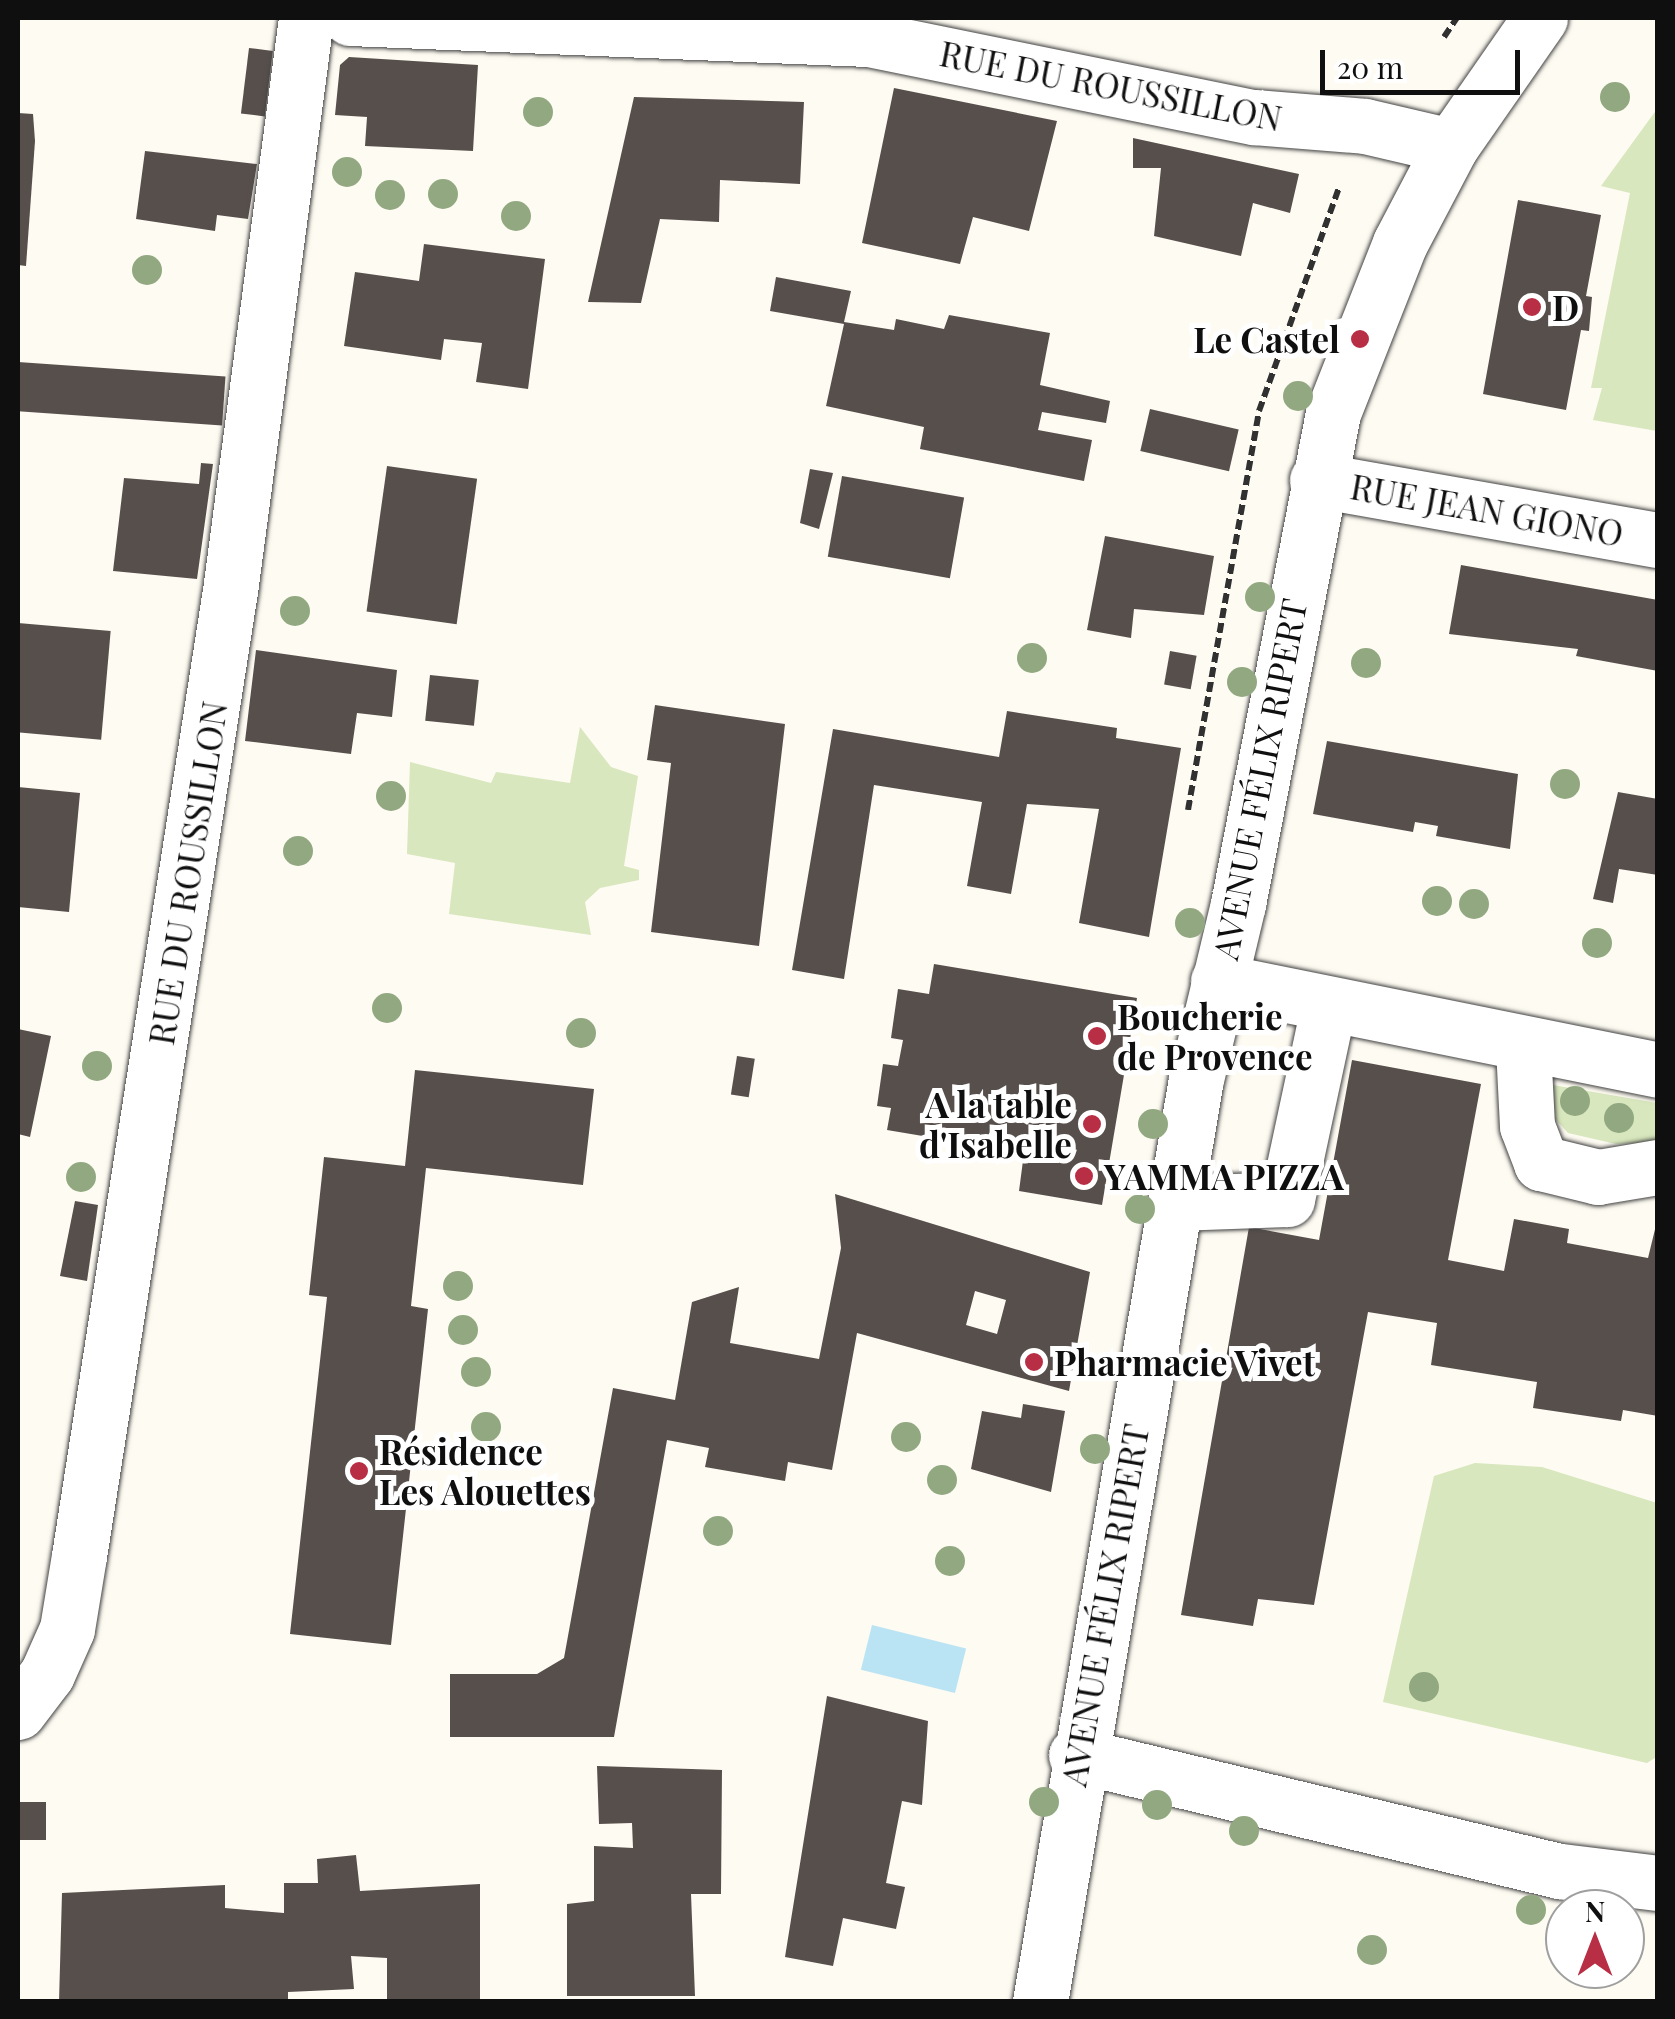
<!DOCTYPE html>
<meta charset="utf-8">
<style>
body{margin:0}
#map{position:relative;width:1675px;height:2019px;overflow:hidden;background:#fefbf2;font-family:"Playfair Display",serif}
div>[style]{position:absolute}
.green>*{inset:0;background:#d8e7bd}
.water>*{inset:0;background:#bae4f3;transform-origin:0 0}
.building>*{inset:0;background:#574f4c;transform-origin:0 0}
.path>*{height:6px;margin-top:-3px;transform-origin:0;background:repeating-linear-gradient(90deg,#313131 0 10px,transparent 0 15px)}
.roads{filter:drop-shadow(0 0 2px #424242) drop-shadow(0 0 2px #424242)}
.minor>*{height:55px;margin:-27.5px;padding:0 27.5px;transform-origin:27.5px;border-radius:27.5px;background:#fff}
.trees>*{width:30px;height:30px;margin:-15px;border-radius:50%;background:#91a880}
.dots>*{width:28px;height:28px;translate:-50% -50%;box-sizing:border-box;border:5px solid #fff;border-radius:50%}
span{translate:-50% -50%;white-space:nowrap;text-align:center;line-height:1.15;-webkit-text-stroke:10px #fff;paint-order:stroke}
.street-label{font-size:35px;color:#0f0f0f}
.poi-label{font-size:35px;color:#0f0f0f;font-weight:700}
.left{translate:0 -50%;text-align:left}
.right{translate:-100% -50%;text-align:right}
.frame{position:absolute;inset:0;border:20px solid #0f0f0f;pointer-events:none}
.north{position:absolute;left:1545px;top:1889px;width:100px;height:100px;box-sizing:border-box;background:#fff;border:2px solid #9f9f9f;border-radius:50%;rotate:0deg;font-size:28px;font-weight:700;line-height:40px;text-align:center;color:#0f0f0f}
.north::after{content:'';display:block;margin:auto;width:35px;height:45px;background:#b82e44;clip-path:polygon(50% 0,100% 100%,50% 72%,0 100%)}
.scale{position:absolute;left:1320px;top:50px;width:200px;height:45px;box-sizing:border-box;border:5px solid #0f0f0f;border-top:0;padding-left:12px;font-size:30px;line-height:35px;white-space:nowrap;color:#0f0f0f;-webkit-text-stroke:8px #fff;paint-order:stroke}
</style>
<div id="map">
<div class="green">
<div style="clip-path:polygon(1657px 109px,1658px 431px,1657px 431px,1593px 420px,1602px 388px,1591px 388px,1630px 193px,1601px 186px)"></div>
<div style="clip-path:polygon(580px 727px,611px 767px,638px 776px,624px 866px,639px 870px,639px 880px,600px 888px,585px 902px,591px 935px,449px 914px,455px 863px,407px 854px,410px 762px,491px 783px,496px 772px,570px 783px)"></div>
<div style="clip-path:polygon(1547px 1084px,1657px 1103px,1657px 1142px,1616px 1144px,1568px 1133px,1545px 1108px)"></div>
<div style="clip-path:polygon(1475px 1463px,1542px 1467px,1657px 1503px,1658px 1756px,1647px 1763px,1383px 1702px,1434px 1476px)"></div>
</div>
<div class="water">
<div style="left:872px;top:1625px;width:97px;height:46px;rotate:14deg"></div>
</div>
<div class="building">
<div style="left:249px;top:48px;width:24px;height:66px;rotate:7deg"></div>
<div style="clip-path:polygon(349px 57px,478px 65px,473px 151px,365px 146px,367px 117px,335px 115px,340px 65px)"></div>
<div style="clip-path:polygon(894px 88px,1057px 121px,1029px 231px,973px 217px,960px 264px,862px 243px)"></div>
<div style="clip-path:polygon(634px 97px,804px 102px,800px 184px,720px 180px,719px 222px,660px 219px,641px 303px,588px 302px)"></div>
<div style="clip-path:polygon(18px 113px,33px 114px,35px 141px,26px 266px,18px 265px)"></div>
<div style="clip-path:polygon(1133px 138px,1299px 174px,1290px 213px,1253px 203px,1241px 256px,1154px 236px,1161px 168px,1133px 168px)"></div>
<div style="clip-path:polygon(145px 151px,257px 164px,248px 219px,217px 215px,215px 231px,136px 219px)"></div>
<div style="clip-path:polygon(1518px 200px,1601px 215px,1586px 296px,1592px 297px,1589px 331px,1581px 330px,1566px 410px,1483px 394px)"></div>
<div style="clip-path:polygon(424px 244px,545px 259px,528px 389px,476px 382px,482px 343px,444px 339px,441px 360px,344px 346px,355px 272px,419px 281px)"></div>
<div style="clip-path:polygon(776px 277px,851px 291px,844px 322px,894px 330px,896px 319px,944px 329px,949px 315px,1050px 333px,1040px 385px,1110px 401px,1106px 423px,1042px 412px,1038px 430px,1092px 440px,1084px 481px,920px 449px,924px 427px,826px 406px,844px 324px,770px 311px)"></div>
<div style="left:18px;top:362px;width:208px;height:49px;rotate:4deg"></div>
<div style="left:1150px;top:409px;width:91px;height:43px;rotate:13deg"></div>
<div style="clip-path:polygon(201px 463px,213px 464px,197px 579px,113px 571px,124px 478px,199px 484px)"></div>
<div style="left:387px;top:466px;width:91px;height:147px;rotate:8deg"></div>
<div style="clip-path:polygon(810px 469px,833px 473px,819px 529px,800px 523px)"></div>
<div style="left:842px;top:476px;width:124px;height:82px;rotate:10deg"></div>
<div style="clip-path:polygon(1105px 536px,1214px 556px,1204px 615px,1134px 609px,1131px 638px,1087px 630px)"></div>
<div style="clip-path:polygon(1461px 565px,1658px 600px,1658px 671px,1576px 656px,1578px 649px,1449px 634px)"></div>
<div style="left:18px;top:623px;width:93px;height:109px;rotate:5deg"></div>
<div style="clip-path:polygon(256px 650px,397px 670px,392px 717px,357px 713px,351px 754px,245px 741px)"></div>
<div style="left:1170px;top:651px;width:27px;height:34px;rotate:10deg"></div>
<div style="left:430px;top:675px;width:49px;height:46px;rotate:6deg"></div>
<div style="clip-path:polygon(655px 705px,785px 724px,759px 946px,651px 932px,671px 763px,647px 760px)"></div>
<div style="clip-path:polygon(1007px 711px,1117px 728px,1116px 738px,1181px 748px,1149px 937px,1079px 923px,1099px 809px,1027px 804px,1011px 894px,967px 886px,982px 802px,874px 785px,844px 979px,792px 970px,833px 729px,999px 757px)"></div>
<div style="clip-path:polygon(1327px 741px,1518px 774px,1510px 849px,1436px 836px,1438px 826px,1415px 822px,1413px 832px,1313px 814px)"></div>
<div style="clip-path:polygon(18px 787px,80px 793px,69px 912px,18px 907px)"></div>
<div style="clip-path:polygon(1618px 792px,1658px 799px,1658px 875px,1619px 869px,1613px 903px,1593px 899px)"></div>
<div style="clip-path:polygon(934px 964px,1137px 998px,1102px 1205px,1019px 1191px,1024px 1153px,887px 1130px,891px 1108px,877px 1106px,883px 1064px,898px 1066px,903px 1040px,891px 1038px,898px 989px,929px 994px)"></div>
<div style="clip-path:polygon(18px 1029px,51px 1036px,30px 1137px,18px 1134px)"></div>
<div style="left:737px;top:1056px;width:18px;height:39px;rotate:9deg"></div>
<div style="clip-path:polygon(1352px 1060px,1481px 1084px,1448px 1260px,1504px 1271px,1514px 1219px,1569px 1229px,1567px 1243px,1648px 1258px,1658px 1217px,1658px 1416px,1623px 1410px,1621px 1421px,1533px 1408px,1537px 1382px,1431px 1365px,1437px 1323px,1368px 1312px,1314px 1605px,1258px 1599px,1253px 1626px,1181px 1615px,1249px 1227px,1319px 1240px)"></div>
<div style="clip-path:polygon(415px 1070px,594px 1089px,583px 1185px,426px 1168px,411px 1306px,428px 1309px,391px 1645px,290px 1634px,327px 1297px,309px 1295px,324px 1157px,405px 1166px)"></div>
<div style="clip-path:polygon(evenodd,835px 1194px,1090px 1272px,1069px 1391px,857px 1333px,832px 1470px,788px 1462px,785px 1481px,705px 1467px,709px 1448px,667px 1440px,614px 1737px,450px 1737px,450px 1674px,537px 1674px,564px 1658px,613px 1388px,675px 1400px,692px 1302px,739px 1287px,730px 1343px,819px 1359px,841px 1248px,835px 1194px,975px 1291px,1006px 1300px,997px 1334px,966px 1325px,975px 1291px)"></div>
<div style="clip-path:polygon(75px 1201px,98px 1205px,87px 1281px,60px 1276px)"></div>
<div style="clip-path:polygon(1023px 1404px,1065px 1411px,1051px 1492px,971px 1469px,982px 1411px,1021px 1418px)"></div>
<div style="clip-path:polygon(827px 1696px,928px 1721px,922px 1805px,902px 1801px,886px 1883px,905px 1887px,896px 1929px,843px 1918px,833px 1966px,785px 1957px)"></div>
<div style="clip-path:polygon(597px 1766px,722px 1770px,721px 1894px,691px 1894px,695px 1996px,567px 1996px,567px 1904px,594px 1901px,594px 1846px,633px 1848px,632px 1823px,599px 1824px)"></div>
<div style="left:18px;top:1802px;width:28px;height:38px"></div>
<div style="clip-path:polygon(356px 1855px,360px 1891px,480px 1884px,480px 2002px,387px 2002px,387px 1958px,351px 1956px,354px 1989px,288px 1992px,288px 2002px,59px 2002px,62px 1893px,225px 1885px,225px 1908px,284px 1913px,284px 1883px,318px 1883px,317px 1859px)"></div>
</div>
<div class="path">
<div style="left:1444px;top:37px;width:23px;rotate:-56deg"></div>
<div style="left:1188px;top:810px;width:405px;rotate:-79.9deg"></div>
<div style="left:1259px;top:411px;width:238px;rotate:-70.3deg"></div>
</div>
<div class="roads">
<div class="minor">
<div style="left:350px;top:18px;width:519px;rotate:2.32deg"></div>
<div style="left:869px;top:39px;width:393px;rotate:11.5deg"></div>
<div style="left:1254px;top:117px;width:111px;rotate:4.6deg"></div>
<div style="left:1365px;top:126px;width:88px;rotate:13.1deg"></div>
<div style="left:1317px;top:480px;width:346px;rotate:10deg"></div>
<div style="left:1218px;top:981px;width:449px;rotate:11.4deg"></div>
<div style="left:1523px;top:1047px;width:79px;rotate:87.1deg"></div>
<div style="left:1527px;top:1126px;width:40px;rotate:69deg"></div>
<div style="left:1541px;top:1163px;width:59px;rotate:13.8deg"></div>
<div style="left:1598px;top:1177px;width:61px;rotate:-9.5deg"></div>
<div style="left:1175px;top:1203px;width:112px;rotate:-2deg"></div>
<div style="left:1287px;top:1199px;width:195px;rotate:-77.9deg"></div>
<div style="left:18px;top:1712px;width:48px;rotate:-52.7deg"></div>
<div style="left:47px;top:1674px;width:49px;rotate:-66deg"></div>
<div style="left:67px;top:1629px;width:74px;rotate:-80.7deg"></div>
<div style="left:79px;top:1556px;width:977px;rotate:-81.11deg"></div>
<div style="left:230px;top:591px;width:578px;rotate:-82.44deg"></div>
<div style="left:1076px;top:1755px;width:498px;rotate:13.5deg"></div>
<div style="left:1560px;top:1871px;width:99px;rotate:7deg"></div>
<div style="left:1040px;top:2002px;width:936px;rotate:-80.41deg"></div>
<div style="left:1196px;top:1079px;width:180px;rotate:-76.5deg"></div>
<div style="left:1238px;top:904px;width:500px;rotate:-79.05deg"></div>
<div style="left:1333px;top:413px;width:183px;rotate:-68.5deg"></div>
<div style="left:1400px;top:243px;width:110px;rotate:-62.3deg"></div>
<div style="left:1451px;top:146px;width:156px;rotate:-55.2deg"></div>
</div>
</div>
<div class="trees">
<div style="left:1615px;top:97px"></div>
<div style="left:538px;top:112px"></div>
<div style="left:347px;top:172px"></div>
<div style="left:443px;top:194px"></div>
<div style="left:390px;top:195px"></div>
<div style="left:516px;top:216px"></div>
<div style="left:147px;top:270px"></div>
<div style="left:1298px;top:396px"></div>
<div style="left:1260px;top:597px"></div>
<div style="left:295px;top:611px"></div>
<div style="left:1032px;top:658px"></div>
<div style="left:1366px;top:663px"></div>
<div style="left:1242px;top:682px"></div>
<div style="left:1565px;top:784px"></div>
<div style="left:391px;top:796px"></div>
<div style="left:298px;top:851px"></div>
<div style="left:1437px;top:901px"></div>
<div style="left:1474px;top:904px"></div>
<div style="left:1190px;top:923px"></div>
<div style="left:1597px;top:943px"></div>
<div style="left:387px;top:1008px"></div>
<div style="left:581px;top:1033px"></div>
<div style="left:97px;top:1066px"></div>
<div style="left:1575px;top:1101px"></div>
<div style="left:1619px;top:1118px"></div>
<div style="left:1153px;top:1124px"></div>
<div style="left:81px;top:1177px"></div>
<div style="left:1140px;top:1209px"></div>
<div style="left:458px;top:1286px"></div>
<div style="left:463px;top:1330px"></div>
<div style="left:476px;top:1372px"></div>
<div style="left:486px;top:1427px"></div>
<div style="left:906px;top:1437px"></div>
<div style="left:1095px;top:1449px"></div>
<div style="left:942px;top:1480px"></div>
<div style="left:718px;top:1531px"></div>
<div style="left:950px;top:1561px"></div>
<div style="left:1424px;top:1687px"></div>
<div style="left:1044px;top:1802px"></div>
<div style="left:1157px;top:1805px"></div>
<div style="left:1244px;top:1831px"></div>
<div style="left:1531px;top:1910px"></div>
<div style="left:1372px;top:1950px"></div>
</div>
<div class="dots">
<div style="left:1532px;top:307px;background:#b82e44"></div>
<div style="left:1360px;top:339px;background:#b82e44"></div>
<div style="left:1097px;top:1036px;background:#b82e44"></div>
<div style="left:1092px;top:1124px;background:#b82e44"></div>
<div style="left:1084px;top:1176px;background:#b82e44"></div>
<div style="left:1034px;top:1362px;background:#b82e44"></div>
<div style="left:359px;top:1471px;background:#b82e44"></div>
</div>
<div class="street-label">
<span style="left:1111px;top:85px;rotate:11deg">RUE DU ROUSSILLON</span>
<span style="left:1487px;top:509px;rotate:10deg">RUE JEAN GIONO</span>
<span style="left:1259px;top:779px;rotate:-79deg">AVENUE FÉLIX RIPERT</span>
<span style="left:187px;top:873px;rotate:-81deg">RUE DU ROUSSILLON</span>
<span style="left:1104px;top:1605px;rotate:-80deg">AVENUE FÉLIX RIPERT</span>
</div>
<div class="poi-label">
<span class="left" style="left:1552px;top:307px">D</span>
<span class="right" style="left:1340px;top:339px">Le Castel</span>
<span class="left" style="left:1117px;top:1036px">Boucherie<br>de Provence</span>
<span class="right" style="left:1072px;top:1124px">A la table<br>d'Isabelle</span>
<span class="left" style="left:1104px;top:1176px">YAMMA PIZZA</span>
<span class="left" style="left:1054px;top:1362px">Pharmacie Vivet</span>
<span class="left" style="left:379px;top:1471px">Résidence<br>Les Alouettes</span>
</div>
<div class="frame"></div>
<div class="north">N</div>
<div class="scale">20 m</div>
</div>
